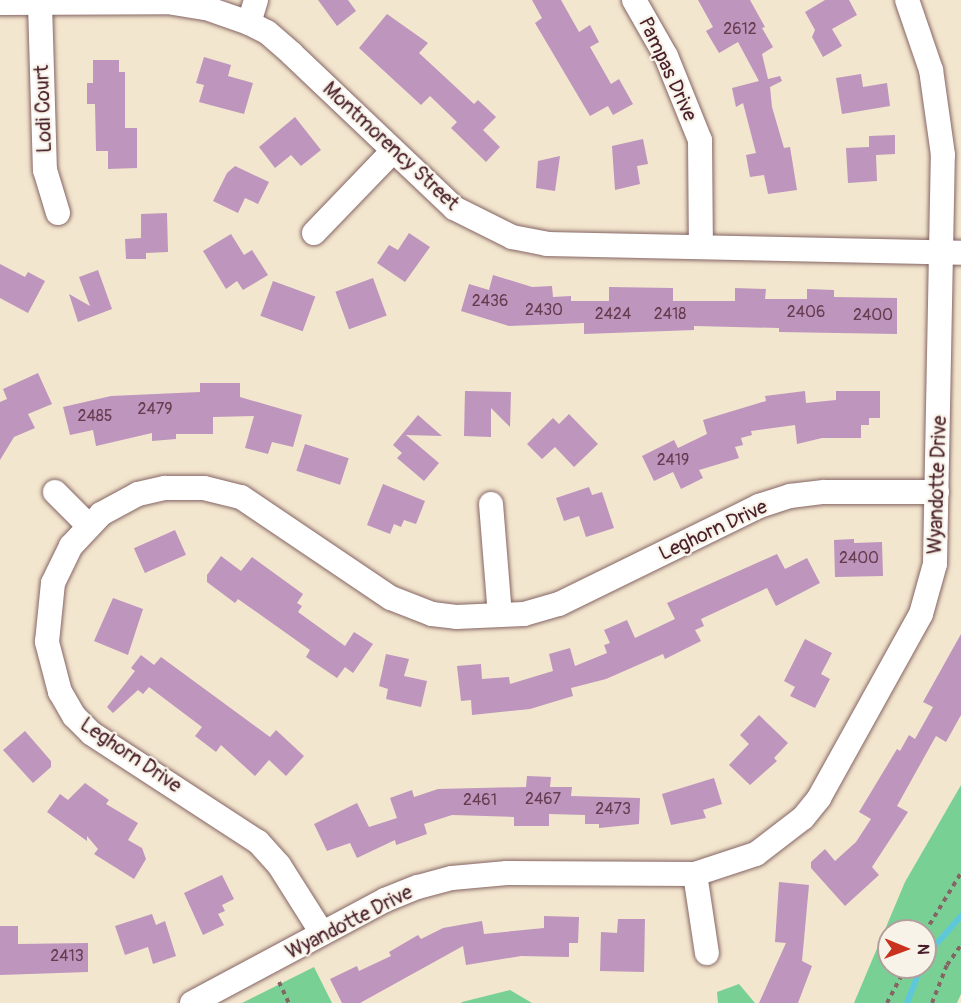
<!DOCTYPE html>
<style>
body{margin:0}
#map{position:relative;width:961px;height:1003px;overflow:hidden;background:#f3e6ce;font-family:Pangolin,sans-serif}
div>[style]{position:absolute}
.green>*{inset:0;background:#79d095}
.stream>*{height:6px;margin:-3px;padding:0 3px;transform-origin:3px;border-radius:3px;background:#5ec8da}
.building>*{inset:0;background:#bd95bd;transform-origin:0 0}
.path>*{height:4px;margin-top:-2px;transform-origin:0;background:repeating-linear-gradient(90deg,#856564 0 4.5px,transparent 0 9px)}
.roads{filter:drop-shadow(0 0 2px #856564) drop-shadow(0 0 2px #856564)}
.minor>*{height:24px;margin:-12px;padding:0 12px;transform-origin:12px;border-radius:12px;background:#fff}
span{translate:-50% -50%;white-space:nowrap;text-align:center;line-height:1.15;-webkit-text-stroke:4.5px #f7f3e8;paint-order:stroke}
.number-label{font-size:16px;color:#673c50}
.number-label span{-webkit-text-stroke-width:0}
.street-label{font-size:20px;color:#4a1f2b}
.north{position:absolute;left:877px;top:919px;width:60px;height:60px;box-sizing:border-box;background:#f7f3e8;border:2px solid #b29e9c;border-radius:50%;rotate:91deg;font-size:16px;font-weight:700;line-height:24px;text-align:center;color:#4a1f2b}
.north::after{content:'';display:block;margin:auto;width:21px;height:27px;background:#c8321e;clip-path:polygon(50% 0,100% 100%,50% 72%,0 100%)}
</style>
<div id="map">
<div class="green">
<div style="clip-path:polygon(evenodd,961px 785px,961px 994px,957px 1003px,854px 1003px,905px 882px,961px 785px,889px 931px,925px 931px,925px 967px,889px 967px,889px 931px)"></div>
<div style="clip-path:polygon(314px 967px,332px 1003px,242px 1003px)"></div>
<div style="clip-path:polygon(739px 984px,755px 1003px,718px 1003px,717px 992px)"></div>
<div style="clip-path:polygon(510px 990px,532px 1003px,461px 1003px,462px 1002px)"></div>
</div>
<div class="stream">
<div style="left:925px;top:957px;width:55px;rotate:-48.7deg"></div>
<div style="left:907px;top:1003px;width:39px;rotate:-69deg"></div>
</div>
<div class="building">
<div style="clip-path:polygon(318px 0,348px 0,356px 11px,337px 26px)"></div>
<div style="clip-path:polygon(532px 0,561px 0,579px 32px,590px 25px,599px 42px,590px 47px,611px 84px,619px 79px,633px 104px,613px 115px,608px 106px,590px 116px,535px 23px,542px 18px)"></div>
<div style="clip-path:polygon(698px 0,750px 0,765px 27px,762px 28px,773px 47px,762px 54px,768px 79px,780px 76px,782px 81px,770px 87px,772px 107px,784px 148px,790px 147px,797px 190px,768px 194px,764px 175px,750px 177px,746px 155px,756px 153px,743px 103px,736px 107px,732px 88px,759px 81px,738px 42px,719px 53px,706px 31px,713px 27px)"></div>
<div style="clip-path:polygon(825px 0,849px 0,857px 15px,832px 29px,842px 46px,823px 57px,812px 37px,815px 30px,805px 12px)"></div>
<div style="clip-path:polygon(387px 14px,428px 43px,419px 53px,474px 104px,478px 100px,496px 117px,483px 130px,500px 147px,486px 162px,451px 128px,457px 122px,430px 96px,421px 105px,359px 48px)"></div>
<div style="clip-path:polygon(204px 57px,231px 65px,228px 76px,253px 83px,244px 114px,199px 102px,204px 85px,196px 83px)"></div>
<div style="clip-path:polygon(93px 60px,119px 60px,119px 72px,125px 72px,125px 128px,137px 128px,137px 168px,108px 169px,108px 151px,96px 151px,95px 104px,87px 104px,87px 83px,93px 83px)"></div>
<div style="clip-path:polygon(861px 74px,863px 87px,887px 83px,890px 106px,842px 114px,836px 78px)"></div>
<div style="clip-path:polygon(295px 117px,321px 150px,301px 166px,291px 155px,275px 168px,259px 147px)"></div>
<div style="clip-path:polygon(895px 135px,895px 154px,876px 155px,877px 181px,848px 183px,846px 148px,869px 147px,869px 136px)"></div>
<div style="clip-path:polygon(643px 139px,648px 164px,637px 166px,640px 184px,615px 190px,612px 146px)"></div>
<div style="clip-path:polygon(560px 156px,555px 191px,536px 188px,538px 161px)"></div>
<div style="clip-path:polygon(235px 166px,269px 182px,258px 204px,245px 198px,238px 213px,213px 201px,227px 173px)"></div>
<div style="clip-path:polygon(167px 213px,168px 252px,146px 253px,146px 259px,126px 259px,125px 239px,141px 238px,141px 214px)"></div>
<div style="clip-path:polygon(409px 233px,430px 247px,405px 282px,377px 263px,389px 245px,398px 250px)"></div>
<div style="clip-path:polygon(231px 234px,244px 255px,252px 250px,268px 275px,243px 290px,237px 281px,226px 289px,203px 251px)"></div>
<div style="clip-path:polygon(0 264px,25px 277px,28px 272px,45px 281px,28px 313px,0 298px)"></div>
<div style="clip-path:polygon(98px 270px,112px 309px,78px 322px,69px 294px,90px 306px,79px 277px)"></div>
<div style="clip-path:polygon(493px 275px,532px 287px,552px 286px,553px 297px,571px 296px,571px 301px,609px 301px,609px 287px,673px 288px,673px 301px,735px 301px,735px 288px,766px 289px,765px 299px,807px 299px,807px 289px,834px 290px,834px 297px,897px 298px,897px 334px,779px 332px,779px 328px,694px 326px,694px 330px,584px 334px,584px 323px,509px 326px,461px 311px,469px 284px,489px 290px)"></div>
<div style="left:373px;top:278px;width:40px;height:40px;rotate:70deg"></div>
<div style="left:273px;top:281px;width:45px;height:37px;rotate:20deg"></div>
<div style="clip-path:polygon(38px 373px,52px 404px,28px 414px,35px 428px,14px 437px,0 460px,0 402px,7px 399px,3px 389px)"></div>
<div style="clip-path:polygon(200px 383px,240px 383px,240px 397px,302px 415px,293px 447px,272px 442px,268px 454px,245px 448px,254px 416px,213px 417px,213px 434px,176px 434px,176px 439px,152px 441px,152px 433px,96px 446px,93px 430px,70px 435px,63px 407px,111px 396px,200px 392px)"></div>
<div style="clip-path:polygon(465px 391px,511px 392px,510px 427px,491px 408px,491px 437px,464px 436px)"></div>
<div style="clip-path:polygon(805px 391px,806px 403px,836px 400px,836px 391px,880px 391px,880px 418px,869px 418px,869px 425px,861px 425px,861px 438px,822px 438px,797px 444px,795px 425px,751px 431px,752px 435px,741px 438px,743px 445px,735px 447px,739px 458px,699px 470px,703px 478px,681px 489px,673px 472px,654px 481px,642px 456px,674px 440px,678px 448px,707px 434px,703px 420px,766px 401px,765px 396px)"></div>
<div style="clip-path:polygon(569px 414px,598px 444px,574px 467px,555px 447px,542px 459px,527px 444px,553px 418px,559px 424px)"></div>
<div style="clip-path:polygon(418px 415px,442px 436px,406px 435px,439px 463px,424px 481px,397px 458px,402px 453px,393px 445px)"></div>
<div style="left:305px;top:444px;width:46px;height:28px;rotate:18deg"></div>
<div style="clip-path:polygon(383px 484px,425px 501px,416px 524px,404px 520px,401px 527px,394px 524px,390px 534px,367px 525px)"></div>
<div style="clip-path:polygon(589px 487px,592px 495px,602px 492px,614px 528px,586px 537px,579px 516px,564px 521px,556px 498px)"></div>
<div style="left:175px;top:530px;width:27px;height:45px;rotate:66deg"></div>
<div style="clip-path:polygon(854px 539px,854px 543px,882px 542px,883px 576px,835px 577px,834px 540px)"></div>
<div style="clip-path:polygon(777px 554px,785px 569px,807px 558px,820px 583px,776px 606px,767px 588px,701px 619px,704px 626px,695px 630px,701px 641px,665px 659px,663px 654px,606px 679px,571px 688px,573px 696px,530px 709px,472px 715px,471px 700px,461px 701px,457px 666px,481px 664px,482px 679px,509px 677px,510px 684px,553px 671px,549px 654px,570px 648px,575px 666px,607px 653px,604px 645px,610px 643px,604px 630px,627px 620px,635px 638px,675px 619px,667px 603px)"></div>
<div style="clip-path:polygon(221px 556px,241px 571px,252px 557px,303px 594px,297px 603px,302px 606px,298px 612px,345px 646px,354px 632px,373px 644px,353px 673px,345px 667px,337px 678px,306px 657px,310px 650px,238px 599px,235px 603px,207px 582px,207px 575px)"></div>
<div style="clip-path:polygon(113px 598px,143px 609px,128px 655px,94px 641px)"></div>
<div style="clip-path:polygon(961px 634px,961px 715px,946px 742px,936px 736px,897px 806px,908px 812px,872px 867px,879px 875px,845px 906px,811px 868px,811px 862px,825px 849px,835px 861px,856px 842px,871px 819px,859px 812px,897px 749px,900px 751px,909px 735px,915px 739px,933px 707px,923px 702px)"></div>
<div style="clip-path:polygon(805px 639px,832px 653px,821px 674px,830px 679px,815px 708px,790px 696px,795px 687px,784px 681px)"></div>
<div style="clip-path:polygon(386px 654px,409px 659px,404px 676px,427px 681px,421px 707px,386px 699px,388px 689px,379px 686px)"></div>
<div style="clip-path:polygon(141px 655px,154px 665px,161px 657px,270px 737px,276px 730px,304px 756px,286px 776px,269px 760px,255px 776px,221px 745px,216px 752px,195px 736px,202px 727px,149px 687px,143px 694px,138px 690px,113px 713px,107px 707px,135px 671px,131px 668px)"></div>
<div style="clip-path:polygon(759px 715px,788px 743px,774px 758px,777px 761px,750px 785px,729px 765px,749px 744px,740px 735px)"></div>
<div style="clip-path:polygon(25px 731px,51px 761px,51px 767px,33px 783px,3px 750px)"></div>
<div style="clip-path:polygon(527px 776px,551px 777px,550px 787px,572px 787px,571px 796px,640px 798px,639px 824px,599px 828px,599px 824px,585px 824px,585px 815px,549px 814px,549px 826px,514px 826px,514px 817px,452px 815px,424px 824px,427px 834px,396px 845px,395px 840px,357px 858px,350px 843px,327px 851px,314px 824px,357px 803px,369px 827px,397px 818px,390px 798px,412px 790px,414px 797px,438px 789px,526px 787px)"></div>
<div style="clip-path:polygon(714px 778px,722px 804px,703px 810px,706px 818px,671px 825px,662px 794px)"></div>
<div style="clip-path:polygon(85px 783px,109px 800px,106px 804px,138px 823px,128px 840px,142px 848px,146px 859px,134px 879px,94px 854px,98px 849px,87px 836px,87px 841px,47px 812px,60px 794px,68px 800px)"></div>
<div style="clip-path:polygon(222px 875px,234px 899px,222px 905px,225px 911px,218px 914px,224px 925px,203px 935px,184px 893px)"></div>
<div style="clip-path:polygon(779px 882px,809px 885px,802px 961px,812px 966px,798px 1003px,759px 1003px,786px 943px,775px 942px)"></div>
<div style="clip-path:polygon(152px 914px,156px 925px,165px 921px,176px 956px,153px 964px,148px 947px,125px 955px,115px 926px)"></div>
<div style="clip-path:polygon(544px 916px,579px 917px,578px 943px,569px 943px,569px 957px,521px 956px,466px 965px,463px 946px,360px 1003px,342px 1003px,330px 979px,357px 966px,359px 971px,391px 956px,389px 952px,418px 935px,421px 939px,443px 928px,482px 921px,484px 934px,544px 928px)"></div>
<div style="clip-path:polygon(618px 919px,645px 919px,644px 972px,600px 971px,601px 932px,617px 933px)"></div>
<div style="clip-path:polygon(0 926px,18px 926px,18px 944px,88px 943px,88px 972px,0 975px)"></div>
</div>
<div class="path">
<div style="left:925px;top:932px;width:69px;rotate:-58.6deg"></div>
<div style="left:279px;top:982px;width:23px;rotate:65deg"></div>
<div style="left:887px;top:1003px;width:41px;rotate:-62.2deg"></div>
<div style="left:932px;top:1003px;width:41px;rotate:-68.5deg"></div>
<div style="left:947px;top:965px;width:24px;rotate:-55deg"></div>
</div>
<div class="roads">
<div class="minor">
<div style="left:634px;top:0;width:64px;rotate:60.3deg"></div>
<div style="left:666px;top:56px;width:91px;rotate:68deg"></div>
<div style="left:700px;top:140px;width:107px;rotate:89.5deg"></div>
<div style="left:0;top:3px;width:167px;rotate:-0.3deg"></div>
<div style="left:167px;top:2px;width:39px;rotate:9deg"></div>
<div style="left:206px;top:8px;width:46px;rotate:19.2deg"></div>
<div style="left:249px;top:23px;width:20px;rotate:27deg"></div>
<div style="left:267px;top:32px;width:33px;rotate:41deg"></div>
<div style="left:292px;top:54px;width:224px;rotate:43.5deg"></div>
<div style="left:454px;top:208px;width:65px;rotate:26.6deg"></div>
<div style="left:512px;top:237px;width:36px;rotate:11deg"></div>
<div style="left:547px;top:244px;width:414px;rotate:1.2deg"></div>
<div style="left:40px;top:4px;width:166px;rotate:88.3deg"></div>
<div style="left:45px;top:170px;width:45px;rotate:73.2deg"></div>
<div style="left:249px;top:23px;width:24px;rotate:-73deg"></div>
<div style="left:314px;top:233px;width:114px;rotate:-46.1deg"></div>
<div style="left:55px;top:492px;width:48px;rotate:45deg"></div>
<div style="left:491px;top:504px;width:111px;rotate:85.4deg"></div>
<div style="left:695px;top:874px;width:80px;rotate:81.4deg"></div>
<div style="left:322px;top:933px;width:80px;rotate:-122.3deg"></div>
<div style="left:279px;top:865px;width:31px;rotate:-132deg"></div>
<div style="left:258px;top:842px;width:199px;rotate:-146.9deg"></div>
<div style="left:91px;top:733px;width:24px;rotate:-135deg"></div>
<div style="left:74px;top:716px;width:28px;rotate:-120deg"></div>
<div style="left:60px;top:692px;width:52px;rotate:-104.6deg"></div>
<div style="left:47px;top:642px;width:59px;rotate:-84.2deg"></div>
<div style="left:53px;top:583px;width:41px;rotate:-64.1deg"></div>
<div style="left:71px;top:546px;width:44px;rotate:-46.8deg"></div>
<div style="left:101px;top:514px;width:42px;rotate:-28.4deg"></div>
<div style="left:138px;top:494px;width:28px;rotate:-13deg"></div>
<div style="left:165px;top:488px;width:39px"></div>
<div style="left:204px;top:488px;width:38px;rotate:14deg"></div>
<div style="left:241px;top:497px;width:181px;rotate:34deg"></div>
<div style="left:391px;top:598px;width:44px;rotate:21.3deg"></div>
<div style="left:432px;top:614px;width:24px;rotate:7deg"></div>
<div style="left:456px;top:617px;width:68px;rotate:-2.5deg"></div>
<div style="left:524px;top:614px;width:36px;rotate:-16deg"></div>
<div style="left:559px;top:604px;width:223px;rotate:-26.1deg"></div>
<div style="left:759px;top:506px;width:33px;rotate:-18deg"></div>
<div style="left:790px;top:496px;width:34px;rotate:-7deg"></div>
<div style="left:824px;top:492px;width:113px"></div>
<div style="left:192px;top:1003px;width:219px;rotate:-28.1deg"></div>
<div style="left:385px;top:900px;width:35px;rotate:-22deg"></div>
<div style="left:418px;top:887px;width:35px;rotate:-15deg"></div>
<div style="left:452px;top:878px;width:55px;rotate:-5.2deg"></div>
<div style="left:507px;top:873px;width:188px;rotate:0.3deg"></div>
<div style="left:695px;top:874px;width:64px;rotate:-18.2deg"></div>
<div style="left:756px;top:854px;width:59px;rotate:-37.5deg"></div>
<div style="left:803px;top:818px;width:26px;rotate:-51deg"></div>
<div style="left:819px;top:798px;width:210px;rotate:-61deg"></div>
<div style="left:921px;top:614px;width:52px;rotate:-74.4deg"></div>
<div style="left:935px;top:564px;width:409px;rotate:-88.9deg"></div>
<div style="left:943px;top:155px;width:86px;rotate:-98deg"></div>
<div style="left:931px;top:70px;width:74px;rotate:-108.9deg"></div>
</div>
</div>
<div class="number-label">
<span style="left:740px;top:29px">2612</span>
<span style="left:490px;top:301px">2436</span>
<span style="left:544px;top:310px">2430</span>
<span style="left:806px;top:312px">2406</span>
<span style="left:613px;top:314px">2424</span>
<span style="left:670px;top:314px">2418</span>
<span style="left:873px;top:315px">2400</span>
<span style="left:155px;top:409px">2479</span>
<span style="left:95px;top:416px">2485</span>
<span style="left:673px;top:460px">2419</span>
<span style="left:859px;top:558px">2400</span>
<span style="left:543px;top:799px">2467</span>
<span style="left:480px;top:800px">2461</span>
<span style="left:613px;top:809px">2473</span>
<span style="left:67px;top:956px">2413</span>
</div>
<div class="street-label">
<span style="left:668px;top:69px;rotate:65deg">Pampas Drive</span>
<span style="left:43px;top:109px;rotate:-92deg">Lodi Court</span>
<span style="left:391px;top:146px;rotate:43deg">Montmorency Street</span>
<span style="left:937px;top:485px;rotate:-88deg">Wyandotte Drive</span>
<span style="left:713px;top:530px;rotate:-25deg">Leghorn Drive</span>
<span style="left:131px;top:755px;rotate:34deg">Leghorn Drive</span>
<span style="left:349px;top:922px;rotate:-27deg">Wyandotte Drive</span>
</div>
<div class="north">N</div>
</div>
